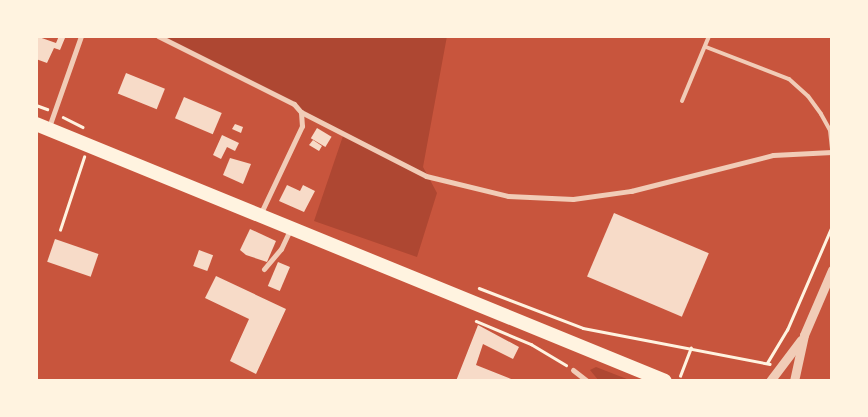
<!DOCTYPE html>
<style>
body{margin:0}
#map{position:relative;width:868px;height:417px;overflow:hidden;background:#c8553d;font-family:"Alegreya Sans",sans-serif}
div>[style]{position:absolute}
.green>*{inset:0;background:#ae4732}
.building>*{inset:0;background:#f7dbc8;transform-origin:0 0}
.path>*{height:2.5px;margin:-1.25px;padding:0 1.25px;transform-origin:1.25px;border-radius:1.25px;background:#fff3e0}
.service>*{height:4px;margin:-2px;padding:0 2px;transform-origin:2px;border-radius:2px;background:#f1ccb7}
.minor>*{height:5px;margin:-2.5px;padding:0 2.5px;transform-origin:2.5px;border-radius:2.5px;background:#f1ccb7}
.tertiary>*{height:9px;margin:-4.5px;padding:0 4.5px;transform-origin:4.5px;border-radius:4.5px;background:#f1ccb7}
.trunk>*{height:14px;margin:-7px;padding:0 7px;transform-origin:7px;border-radius:7px;background:#fff3e0}
span{translate:-50% -50%;white-space:nowrap;text-align:center;line-height:1.15;-webkit-text-stroke:4px #fff3e0;paint-order:stroke}
.frame{position:absolute;inset:0;border:38px solid #fff3e0;pointer-events:none}
</style>
<div id="map">
<div class="green">
<div style="clip-path:polygon(162px 36px,447px 36px,423px 167px,437px 193px,417px 257px,314px 221px,344px 133px)"></div>
<div style="clip-path:polygon(596px 367px,632px 381px,599px 381px,590px 370px)"></div>
</div>
<div class="building">
<div style="clip-path:polygon(36px 36px,56px 43px,59px 36px,65px 38px,60px 50px,54px 48px,47px 63px,36px 59px)"></div>
<div style="left:126px;top:73px;width:42px;height:22px;rotate:22deg"></div>
<div style="left:184px;top:97px;width:41px;height:23px;rotate:23deg"></div>
<div style="clip-path:polygon(235px 124px,243px 127px,241px 133px,232px 129px)"></div>
<div style="left:317px;top:128px;width:17px;height:12px;rotate:31deg"></div>
<div style="clip-path:polygon(222px 135px,239px 143px,235px 151px,227px 147px,221px 159px,213px 155px)"></div>
<div style="clip-path:polygon(313px 140px,322px 146px,319px 151px,309px 145px)"></div>
<div style="clip-path:polygon(230px 158px,251px 164px,243px 184px,223px 175px)"></div>
<div style="clip-path:polygon(287px 185px,300px 191px,303px 185px,315px 191px,304px 212px,279px 201px)"></div>
<div style="left:614px;top:213px;width:103px;height:69px;rotate:23deg"></div>
<div style="clip-path:polygon(250px 229px,276px 241px,267px 262px,246px 255px,240px 250px)"></div>
<div style="left:55px;top:239px;width:46px;height:24px;rotate:19deg"></div>
<div style="left:199px;top:250px;width:15px;height:17px;rotate:20deg"></div>
<div style="left:278px;top:262px;width:13px;height:26px;rotate:23deg"></div>
<div style="clip-path:polygon(216px 276px,286px 309px,256px 374px,230px 361px,249px 319px,205px 298px)"></div>
<div style="clip-path:polygon(478px 325px,519px 347px,513px 359px,483px 344px,476px 365px,516px 381px,456px 381px)"></div>
</div>
<div class="path">
<div style="left:36px;top:105px;width:12px;rotate:20deg"></div>
<div style="left:63px;top:117px;width:22px;rotate:27deg"></div>
<div style="left:60px;top:230px;width:77px;rotate:-71.8deg"></div>
<div style="left:479px;top:288px;width:111px;rotate:21deg"></div>
<div style="left:583px;top:328px;width:190px;rotate:10.9deg"></div>
<div style="left:476px;top:321px;width:60px;rotate:22.7deg"></div>
<div style="left:531px;top:344px;width:41px;rotate:31deg"></div>
<div style="left:767px;top:363px;width:39px;rotate:-59deg"></div>
<div style="left:787px;top:330px;width:113px;rotate:-66.6deg"></div>
<div style="left:680px;top:376px;width:30px;rotate:-69deg"></div>
<div style="left:595px;top:381px;width:13px"></div>
</div>
<div class="service">
<div style="left:706px;top:47px;width:89px;rotate:21.1deg"></div>
<div style="left:789px;top:79px;width:25px;rotate:42deg"></div>
<div style="left:808px;top:96px;width:22px;rotate:54deg"></div>
<div style="left:821px;top:114px;width:18px;rotate:61deg"></div>
<div style="left:830px;top:130px;width:19px;rotate:84deg"></div>
<div style="left:682px;top:101px;width:70px;rotate:-67.4deg"></div>
</div>
<div class="minor">
<div style="left:158px;top:36px;width:152px;rotate:26.6deg"></div>
<div style="left:294px;top:104px;width:11px;rotate:49deg"></div>
<div style="left:301px;top:112px;width:14px;rotate:86deg"></div>
<div style="left:302px;top:126px;width:98px;rotate:115.3deg"></div>
<div style="left:301px;top:112px;width:140px;rotate:27.1deg"></div>
<div style="left:426px;top:176px;width:84px;rotate:13.7deg"></div>
<div style="left:508px;top:196px;width:65px;rotate:2.6deg"></div>
<div style="left:573px;top:199px;width:59px;rotate:-7.9deg"></div>
<div style="left:631px;top:191px;width:146px;rotate:-14.2deg"></div>
<div style="left:773px;top:155px;width:59px;rotate:-2.9deg"></div>
<div style="left:49px;top:127px;width:96px;rotate:-70.6deg"></div>
<div style="left:264px;top:269px;width:26px;rotate:-50deg"></div>
<div style="left:281px;top:249px;width:21px;rotate:-65deg"></div>
<div style="left:573px;top:370px;width:18px;rotate:38deg"></div>
</div>
<div class="tertiary">
<div style="left:770px;top:381px;width:51px;rotate:-52.9deg"></div>
<div style="left:794px;top:381px;width:47px;rotate:-77.7deg"></div>
<div style="left:804px;top:335px;width:71px;rotate:-66.7deg"></div>
</div>
<div class="trunk">
<div style="left:36px;top:124px;width:679px;rotate:22.22deg"></div>
</div>
<div class="frame"></div>
</div>
